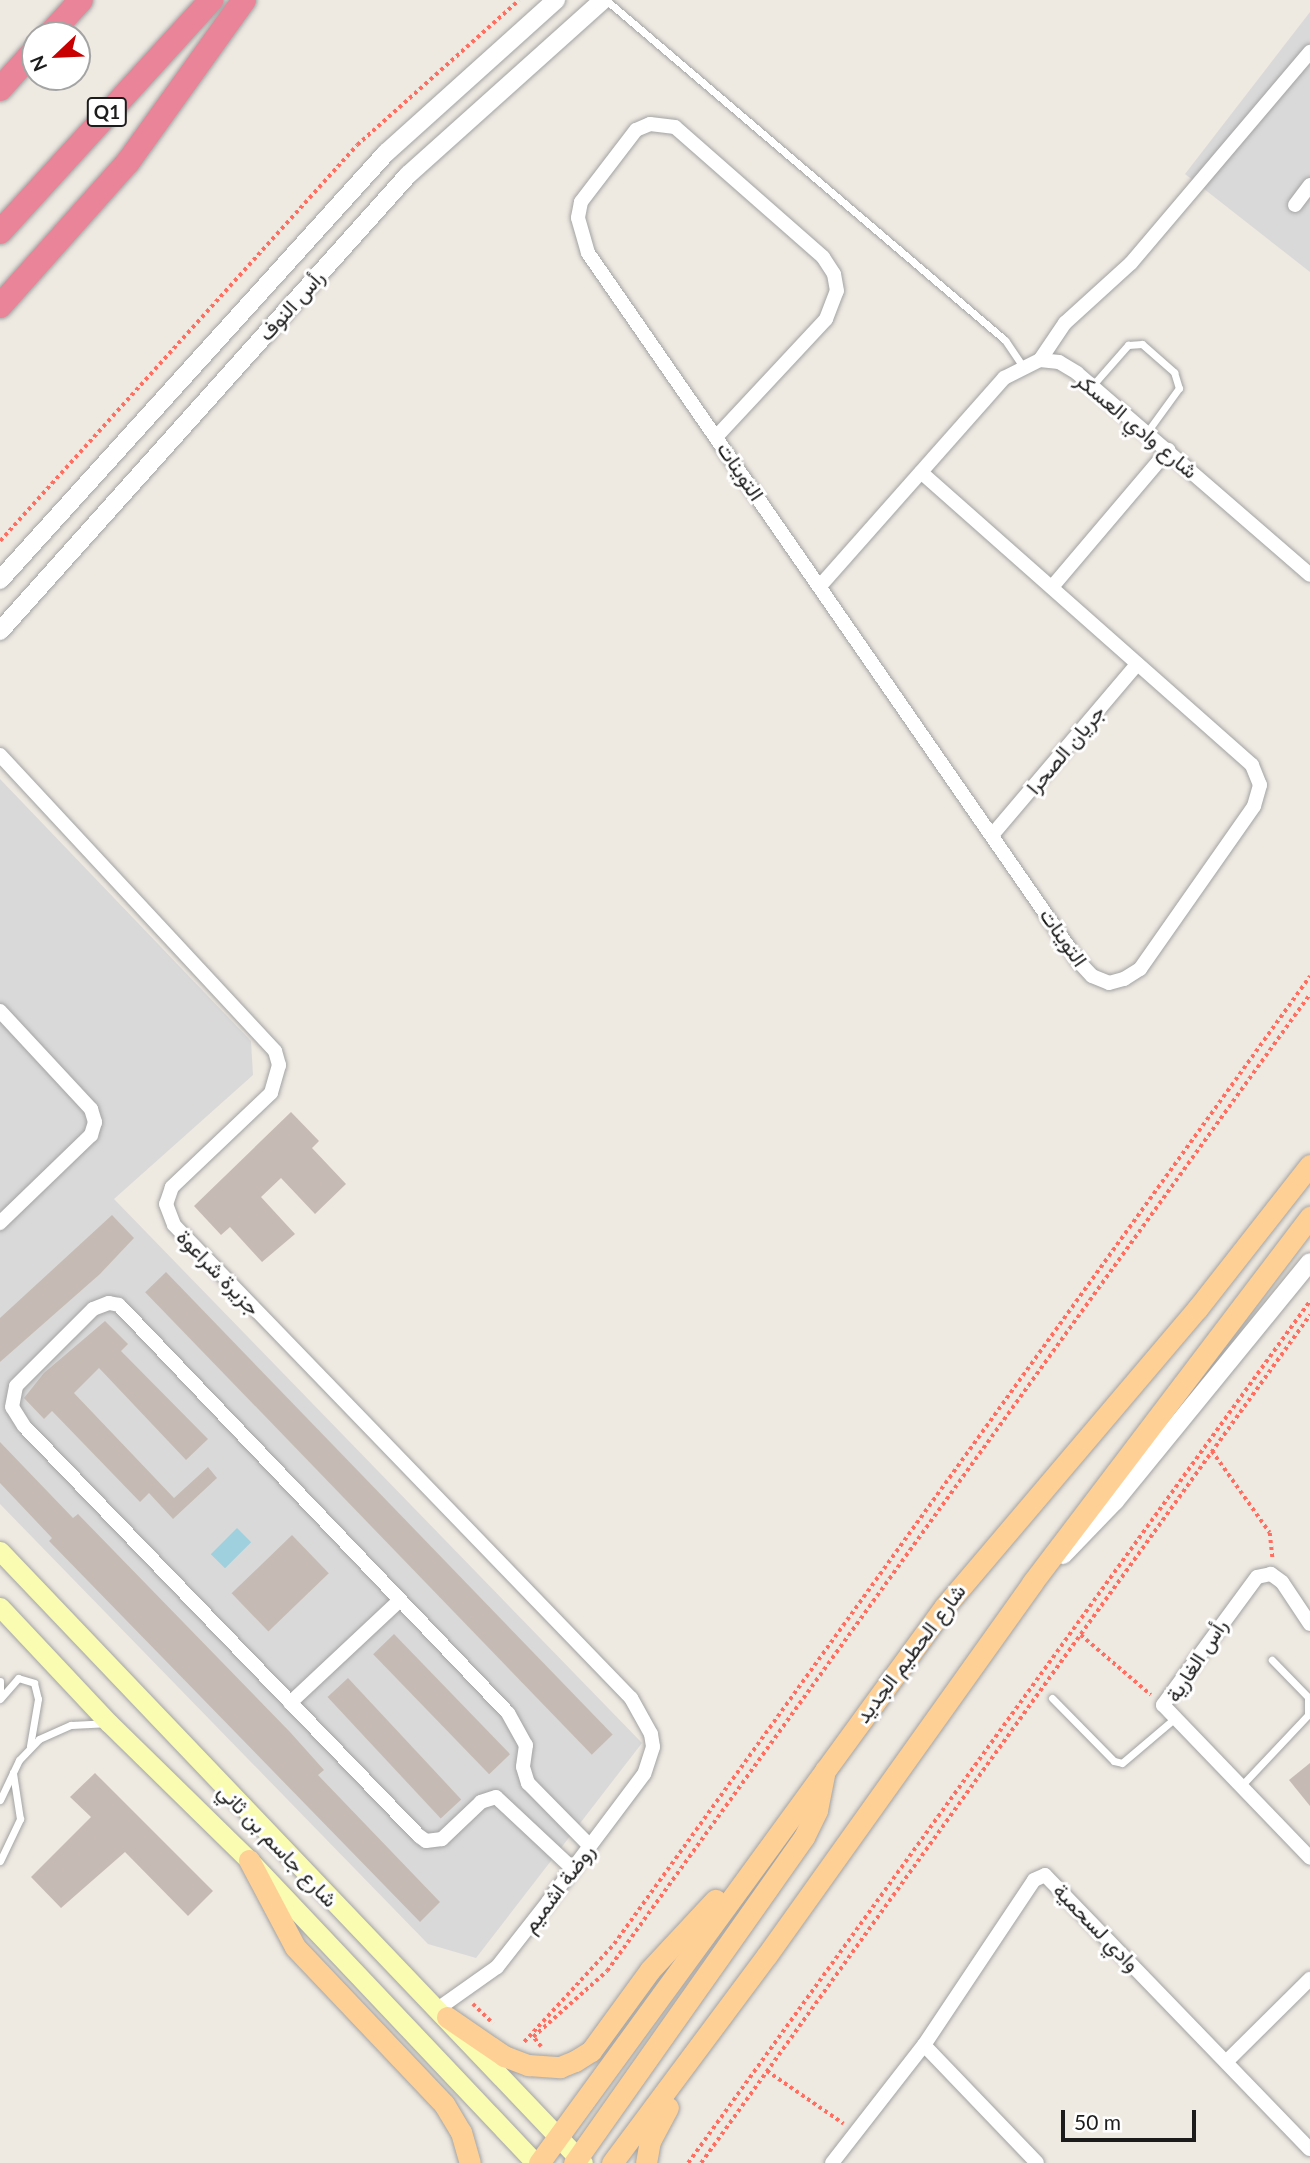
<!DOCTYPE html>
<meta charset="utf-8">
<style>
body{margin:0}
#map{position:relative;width:1310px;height:2163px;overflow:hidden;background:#eee9e1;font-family:Lato,Vazirmatn,sans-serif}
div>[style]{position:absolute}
.residential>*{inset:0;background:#dad9d9}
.water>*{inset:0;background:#9fd0de;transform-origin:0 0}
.building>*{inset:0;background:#c6bbb4;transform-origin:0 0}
.path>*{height:3.5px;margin-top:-1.75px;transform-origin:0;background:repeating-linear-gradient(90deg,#ff6f61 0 3.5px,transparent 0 7px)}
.roads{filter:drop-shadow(0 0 2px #a3a3a3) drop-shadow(0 0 2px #a3a3a3)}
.service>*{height:7px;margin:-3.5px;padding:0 3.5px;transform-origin:3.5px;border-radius:3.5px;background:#fff}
.minor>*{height:14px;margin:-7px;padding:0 7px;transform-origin:7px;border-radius:7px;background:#fff}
.tertiary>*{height:18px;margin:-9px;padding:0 9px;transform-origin:9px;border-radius:9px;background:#fff}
.secondary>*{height:19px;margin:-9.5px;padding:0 9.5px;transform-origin:9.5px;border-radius:9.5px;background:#f9fcb1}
.primary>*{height:21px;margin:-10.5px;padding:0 10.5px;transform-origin:10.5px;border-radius:10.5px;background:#ffd095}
.motorway>*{height:24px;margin:-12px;padding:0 12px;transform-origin:12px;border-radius:12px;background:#ea8498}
span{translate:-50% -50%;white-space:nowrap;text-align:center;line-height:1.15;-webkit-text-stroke:6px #fff;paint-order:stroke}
.shield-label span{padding:2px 5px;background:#fff;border:2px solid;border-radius:5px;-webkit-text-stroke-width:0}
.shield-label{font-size:19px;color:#1c1c1c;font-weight:700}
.street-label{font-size:21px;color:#1c1c1c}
.north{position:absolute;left:21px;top:21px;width:70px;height:70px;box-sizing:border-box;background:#fff;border:2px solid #a4a4a4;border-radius:50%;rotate:247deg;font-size:19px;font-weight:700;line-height:28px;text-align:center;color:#1c1c1c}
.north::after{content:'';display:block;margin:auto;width:24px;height:32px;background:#c80002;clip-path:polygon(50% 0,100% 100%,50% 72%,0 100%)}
.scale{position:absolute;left:1061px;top:2110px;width:135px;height:32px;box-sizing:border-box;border:4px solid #1c1c1c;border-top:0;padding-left:9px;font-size:21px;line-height:24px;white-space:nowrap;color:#1c1c1c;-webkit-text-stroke:5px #fff;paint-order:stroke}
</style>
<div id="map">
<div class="residential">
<div style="clip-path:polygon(1310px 12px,1310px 272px,1185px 174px)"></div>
<div style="clip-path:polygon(0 779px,251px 1041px,253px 1075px,114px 1199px,642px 1743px,476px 1958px,428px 1944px,0 1504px)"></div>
</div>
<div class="water">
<div style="left:237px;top:1528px;width:20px;height:37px;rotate:45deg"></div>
</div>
<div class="building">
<div style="clip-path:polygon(291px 1112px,319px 1141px,312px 1148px,346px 1184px,315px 1214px,281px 1178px,261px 1197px,295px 1234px,262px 1262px,230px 1227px,221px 1235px,194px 1206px)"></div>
<div style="clip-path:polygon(112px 1215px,134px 1238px,100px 1274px,0 1362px,0 1318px)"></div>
<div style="left:166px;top:1272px;width:643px;height:29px;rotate:46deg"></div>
<div style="clip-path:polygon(105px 1321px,128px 1344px,121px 1351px,208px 1439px,186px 1460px,99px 1368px,74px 1393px,174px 1498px,208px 1467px,217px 1478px,173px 1519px,149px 1493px,140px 1502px,52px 1411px,44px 1419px,24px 1398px,44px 1373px)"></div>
<div style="clip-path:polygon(0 1442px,73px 1518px,78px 1514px,290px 1732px,324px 1770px,318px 1775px,440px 1902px,420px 1922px,49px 1541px,52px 1538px,0 1483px)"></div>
<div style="left:292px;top:1535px;width:53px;height:84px;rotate:46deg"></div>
<div style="left:394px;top:1634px;width:167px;height:29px;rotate:46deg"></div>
<div style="left:348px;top:1678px;width:166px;height:28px;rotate:47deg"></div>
<div style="clip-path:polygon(1310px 1763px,1310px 1806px,1289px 1780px)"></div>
<div style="clip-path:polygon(95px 1773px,213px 1891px,188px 1916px,125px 1852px,61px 1908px,31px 1877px,91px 1817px,70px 1797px)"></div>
</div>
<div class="path">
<div style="left:0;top:541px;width:533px;rotate:-47.96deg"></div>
<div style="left:357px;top:145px;width:217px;rotate:-41.8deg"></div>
<div style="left:1212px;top:1451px;width:100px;rotate:54.7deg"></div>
<div style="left:1270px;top:1533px;width:27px;rotate:84deg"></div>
<div style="left:1081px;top:1635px;width:92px;rotate:40.6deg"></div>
<div style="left:473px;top:2004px;width:28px;rotate:44deg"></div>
<div style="left:524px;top:2042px;width:133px;rotate:-47.4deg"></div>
<div style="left:614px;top:1944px;width:1192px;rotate:-54.28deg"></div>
<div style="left:541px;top:2047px;width:13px;rotate:-129deg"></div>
<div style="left:533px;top:2037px;width:99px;rotate:-41.7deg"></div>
<div style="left:607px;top:1971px;width:1204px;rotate:-54.26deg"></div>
<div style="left:767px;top:2071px;width:93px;rotate:34.5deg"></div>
<div style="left:688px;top:2163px;width:1063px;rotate:-54.19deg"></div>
<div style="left:701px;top:2163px;width:1044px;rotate:-54.32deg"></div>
</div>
<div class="roads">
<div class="service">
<div style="left:606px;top:0;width:524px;rotate:40.44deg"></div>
<div style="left:1005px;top:340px;width:32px;rotate:56deg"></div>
<div style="left:1092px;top:386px;width:55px;rotate:-48.7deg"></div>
<div style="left:1128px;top:345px;width:14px;rotate:-4deg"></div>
<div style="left:1142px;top:344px;width:43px;rotate:41.2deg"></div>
<div style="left:1174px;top:372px;width:17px;rotate:73deg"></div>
<div style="left:1179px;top:388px;width:54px;rotate:126deg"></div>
<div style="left:0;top:1681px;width:17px;rotate:90deg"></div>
<div style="left:1052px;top:1698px;width:88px;rotate:45.5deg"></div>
<div style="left:1114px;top:1761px;width:8px;rotate:14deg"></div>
<div style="left:1122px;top:1763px;width:70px;rotate:-40.3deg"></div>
<div style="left:0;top:1699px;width:28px;rotate:-49deg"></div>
<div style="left:18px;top:1678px;width:17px;rotate:17deg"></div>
<div style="left:34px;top:1683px;width:16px;rotate:76deg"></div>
<div style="left:38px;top:1699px;width:48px;rotate:99.7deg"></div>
<div style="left:1241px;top:1786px;width:98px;rotate:-46.7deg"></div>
<div style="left:1308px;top:1715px;width:18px;rotate:-90deg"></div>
<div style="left:1308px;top:1697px;width:52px;rotate:-134.2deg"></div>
<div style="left:0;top:1800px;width:44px;rotate:-64.6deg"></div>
<div style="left:19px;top:1760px;width:29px;rotate:-46deg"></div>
<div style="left:39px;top:1739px;width:35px;rotate:-24deg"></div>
<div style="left:71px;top:1725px;width:34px;rotate:-3deg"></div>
<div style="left:0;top:1861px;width:47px;rotate:-64.5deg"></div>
<div style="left:20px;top:1819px;width:47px;rotate:-98.7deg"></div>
</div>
<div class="minor">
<div style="left:1295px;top:205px;width:25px;rotate:-53deg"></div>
<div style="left:1040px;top:360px;width:45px;rotate:-56deg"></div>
<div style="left:1065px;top:323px;width:89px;rotate:-42.3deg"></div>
<div style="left:1131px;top:263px;width:277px;rotate:-49.7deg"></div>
<div style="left:717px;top:436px;width:160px;rotate:-47deg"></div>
<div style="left:826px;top:319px;width:30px;rotate:-69deg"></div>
<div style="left:837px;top:291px;width:17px;rotate:-100deg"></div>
<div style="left:834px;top:274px;width:20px;rotate:-123deg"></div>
<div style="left:823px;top:257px;width:197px;rotate:-138.7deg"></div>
<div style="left:675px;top:127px;width:25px;rotate:-173deg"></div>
<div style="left:650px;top:124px;width:15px;rotate:157deg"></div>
<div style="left:636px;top:130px;width:91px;rotate:127.4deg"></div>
<div style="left:581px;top:202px;width:16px;rotate:101deg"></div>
<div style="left:578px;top:218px;width:36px;rotate:74deg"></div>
<div style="left:588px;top:253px;width:862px;rotate:55.3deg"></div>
<div style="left:1079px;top:962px;width:19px;rotate:47deg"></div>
<div style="left:1092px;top:976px;width:18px;rotate:22deg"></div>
<div style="left:1109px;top:983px;width:16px;rotate:-15deg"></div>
<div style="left:1124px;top:979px;width:19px;rotate:-32deg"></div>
<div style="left:1140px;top:969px;width:199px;rotate:-55deg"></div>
<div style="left:1254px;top:806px;width:22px;rotate:-74deg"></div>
<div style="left:1260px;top:785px;width:22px;rotate:-112deg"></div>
<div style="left:1252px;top:765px;width:442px;rotate:-138.5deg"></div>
<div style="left:820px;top:586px;width:278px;rotate:-48.5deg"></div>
<div style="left:1004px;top:378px;width:40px;rotate:-26.6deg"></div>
<div style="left:1040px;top:360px;width:19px;rotate:6deg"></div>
<div style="left:1059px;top:362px;width:21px;rotate:31deg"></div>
<div style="left:1077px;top:373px;width:308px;rotate:40.9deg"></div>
<div style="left:1052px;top:587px;width:180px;rotate:-49.7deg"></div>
<div style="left:0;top:755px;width:404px;rotate:47.1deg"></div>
<div style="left:275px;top:1051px;width:15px;rotate:74deg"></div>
<div style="left:279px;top:1065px;width:29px;rotate:106deg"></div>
<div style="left:271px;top:1093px;width:137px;rotate:136.5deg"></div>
<div style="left:172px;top:1187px;width:18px;rotate:109deg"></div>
<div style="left:166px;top:1204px;width:22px;rotate:69deg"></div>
<div style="left:174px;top:1225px;width:658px;rotate:45.99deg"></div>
<div style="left:631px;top:1698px;width:41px;rotate:60.9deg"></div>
<div style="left:651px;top:1734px;width:13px;rotate:81deg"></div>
<div style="left:653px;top:1747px;width:28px;rotate:108deg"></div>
<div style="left:644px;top:1774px;width:160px;rotate:126.9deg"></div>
<div style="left:548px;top:1902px;width:83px;rotate:128.1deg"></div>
<div style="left:497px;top:1967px;width:71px;rotate:144.7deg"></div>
<div style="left:993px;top:834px;width:223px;rotate:-49.7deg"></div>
<div style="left:0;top:1011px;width:134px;rotate:47.1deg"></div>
<div style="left:91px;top:1109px;width:14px;rotate:73deg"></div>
<div style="left:95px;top:1122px;width:14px;rotate:107deg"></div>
<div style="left:91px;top:1135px;width:127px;rotate:136deg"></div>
<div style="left:1310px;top:1624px;width:50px;rotate:-123.7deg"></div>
<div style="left:1282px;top:1582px;width:14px;rotate:-144deg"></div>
<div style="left:1271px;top:1574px;width:14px;rotate:168deg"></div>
<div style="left:1257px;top:1577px;width:159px;rotate:126.3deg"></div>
<div style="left:1163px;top:1705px;width:212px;rotate:46.1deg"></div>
<div style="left:290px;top:1703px;width:149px;rotate:-43.1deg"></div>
<div style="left:573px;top:1869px;width:105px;rotate:-136.9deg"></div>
<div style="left:496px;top:1797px;width:16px;rotate:162deg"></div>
<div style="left:481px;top:1802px;width:54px;rotate:136.5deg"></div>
<div style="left:442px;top:1839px;width:16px;rotate:173deg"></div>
<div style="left:426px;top:1841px;width:9px;rotate:-144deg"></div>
<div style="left:419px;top:1836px;width:569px;rotate:-133.93deg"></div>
<div style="left:24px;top:1426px;width:22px;rotate:-122deg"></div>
<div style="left:12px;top:1407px;width:21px;rotate:-79deg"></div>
<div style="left:16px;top:1386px;width:109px;rotate:-45deg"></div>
<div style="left:93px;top:1309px;width:17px;rotate:-21deg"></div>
<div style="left:109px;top:1303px;width:10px;rotate:11deg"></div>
<div style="left:119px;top:1305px;width:564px;rotate:46.37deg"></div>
<div style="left:508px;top:1713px;width:37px;rotate:61deg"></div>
<div style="left:526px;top:1745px;width:22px;rotate:98deg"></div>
<div style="left:523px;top:1767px;width:17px;rotate:73deg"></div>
<div style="left:528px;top:1783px;width:88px;rotate:45.5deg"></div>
<div style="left:924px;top:2045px;width:163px;rotate:46.2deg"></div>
<div style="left:1227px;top:2061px;width:117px;rotate:-44.7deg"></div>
<div style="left:832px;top:2163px;width:150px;rotate:-52.1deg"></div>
<div style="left:924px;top:2045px;width:198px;rotate:-56.3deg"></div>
<div style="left:1034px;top:1880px;width:12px;rotate:-24deg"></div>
<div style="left:1045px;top:1875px;width:381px;rotate:46deg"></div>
</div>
<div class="tertiary">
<div style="left:0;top:580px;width:576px;rotate:-47.89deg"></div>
<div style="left:386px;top:153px;width:229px;rotate:-42deg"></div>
<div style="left:0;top:631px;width:612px;rotate:-48.18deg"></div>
<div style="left:408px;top:175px;width:262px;rotate:-41.9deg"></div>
<div style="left:1063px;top:1555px;width:75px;rotate:-46.1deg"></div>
<div style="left:1115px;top:1501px;width:308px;rotate:-50.8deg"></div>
</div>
<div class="secondary">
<div style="left:0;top:1551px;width:845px;rotate:46.39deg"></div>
<div style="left:0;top:1607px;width:159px;rotate:46.8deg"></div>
<div style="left:109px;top:1723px;width:196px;rotate:44.4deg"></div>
<div style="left:249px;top:1860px;width:417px;rotate:46.6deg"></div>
</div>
<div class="primary">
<div style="left:249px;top:1860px;width:98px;rotate:62.1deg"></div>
<div style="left:295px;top:1947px;width:216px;rotate:46.5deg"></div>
<div style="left:444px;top:2104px;width:33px;rotate:59deg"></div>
<div style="left:461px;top:2132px;width:32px;rotate:74deg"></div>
<div style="left:447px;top:2017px;width:69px;rotate:34.4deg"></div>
<div style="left:504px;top:2056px;width:26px;rotate:21deg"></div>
<div style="left:528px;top:2065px;width:32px;rotate:4deg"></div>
<div style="left:560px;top:2067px;width:16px;rotate:-22deg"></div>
<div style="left:575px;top:2061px;width:19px;rotate:-32deg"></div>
<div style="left:591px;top:2051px;width:100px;rotate:-53.9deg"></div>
<div style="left:650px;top:1970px;width:96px;rotate:-47.1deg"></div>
<div style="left:539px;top:2163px;width:689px;rotate:-53.91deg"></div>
<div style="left:945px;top:1606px;width:390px;rotate:-49.7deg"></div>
<div style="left:1197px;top:1309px;width:183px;rotate:-51.9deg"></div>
<div style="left:574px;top:2163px;width:399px;rotate:-54.8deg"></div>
<div style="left:804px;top:1837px;width:30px;rotate:-64deg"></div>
<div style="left:817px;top:1810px;width:41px;rotate:-78.7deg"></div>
<div style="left:612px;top:2163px;width:259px;rotate:-53.3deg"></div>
<div style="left:767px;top:1955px;width:457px;rotate:-54.5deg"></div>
<div style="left:1032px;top:1583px;width:460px;rotate:-52.8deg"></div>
<div style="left:646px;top:2163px;width:22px;rotate:-80deg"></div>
<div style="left:650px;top:2141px;width:38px;rotate:-62deg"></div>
</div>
<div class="motorway">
<div style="left:49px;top:35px;width:47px;rotate:-47.6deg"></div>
<div style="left:0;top:89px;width:52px;rotate:-48.1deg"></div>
<div style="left:0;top:232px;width:314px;rotate:-47.7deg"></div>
<div style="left:0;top:306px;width:193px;rotate:-48.4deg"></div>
<div style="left:128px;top:162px;width:199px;rotate:-54.4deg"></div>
</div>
</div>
<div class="shield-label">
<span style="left:107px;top:112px">Q1</span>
</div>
<div class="street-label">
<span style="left:291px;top:305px;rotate:-48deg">رأس النوف</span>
<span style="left:1137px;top:425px;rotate:40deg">شارع وادي العسكر</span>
<span style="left:741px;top:471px;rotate:56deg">التوينات</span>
<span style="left:1065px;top:749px;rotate:-50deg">جريان الصحرا</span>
<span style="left:1064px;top:937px;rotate:55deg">التوينات</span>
<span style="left:219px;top:1272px;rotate:46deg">جزيرة شراعوة</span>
<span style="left:910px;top:1653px;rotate:-53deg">شارع الحطيم الجديد</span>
<span style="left:1196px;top:1660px;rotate:-57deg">رأس الغارية</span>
<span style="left:278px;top:1845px;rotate:46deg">شارع جاسم بن ثاني</span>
<span style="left:558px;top:1888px;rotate:-53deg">روضة اشميم</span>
<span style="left:1097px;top:1927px;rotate:46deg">وادي لسحمية</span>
</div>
<div class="north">N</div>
<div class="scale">50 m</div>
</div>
